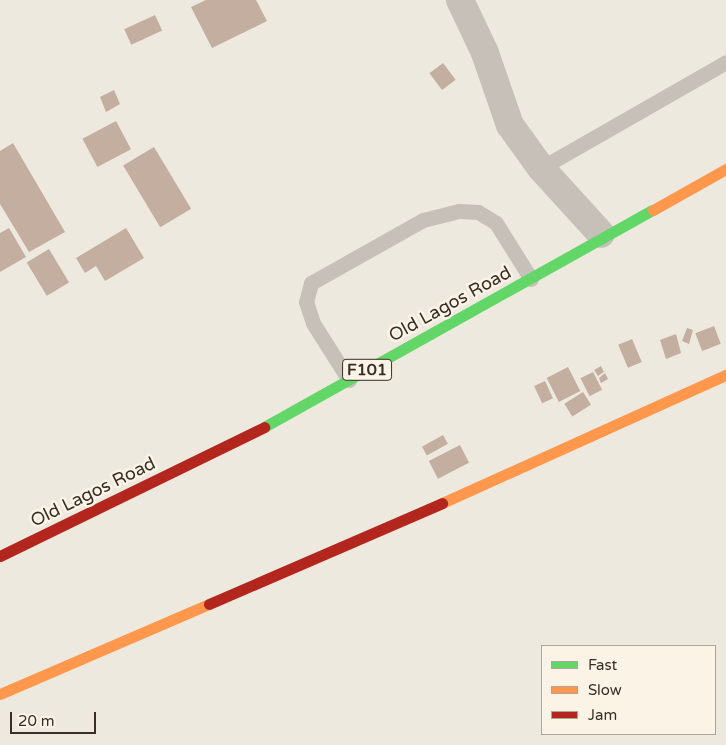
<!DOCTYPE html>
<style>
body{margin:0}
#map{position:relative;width:726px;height:745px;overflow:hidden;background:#eee9df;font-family:"Varela Round",sans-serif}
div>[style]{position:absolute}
.building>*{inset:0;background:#c3ae9f;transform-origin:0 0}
.lane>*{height:15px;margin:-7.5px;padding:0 7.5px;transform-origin:7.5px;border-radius:7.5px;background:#c7c0b8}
.street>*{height:28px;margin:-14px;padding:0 14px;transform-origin:14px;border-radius:14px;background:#c7c0b8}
.fast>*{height:11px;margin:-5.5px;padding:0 5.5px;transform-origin:5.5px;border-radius:5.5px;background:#63d668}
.slow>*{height:11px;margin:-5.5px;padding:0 5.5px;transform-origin:5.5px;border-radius:5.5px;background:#ff974d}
.jam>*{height:11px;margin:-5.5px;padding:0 5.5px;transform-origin:5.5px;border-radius:5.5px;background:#b3261e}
span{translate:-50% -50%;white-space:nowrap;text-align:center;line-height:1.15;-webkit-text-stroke:5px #fbf4e6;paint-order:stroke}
.shield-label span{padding:1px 4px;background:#fbf4e6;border:1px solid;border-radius:4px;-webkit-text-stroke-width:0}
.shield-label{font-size:16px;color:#382e26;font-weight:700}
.street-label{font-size:18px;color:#382e26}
.legend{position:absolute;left:541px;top:645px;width:175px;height:90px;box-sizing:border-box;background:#fbf4e6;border:1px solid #ada599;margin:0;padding:6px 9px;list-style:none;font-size:15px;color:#382e26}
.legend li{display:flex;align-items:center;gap:10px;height:25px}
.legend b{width:25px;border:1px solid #ada599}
.scale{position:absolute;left:10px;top:712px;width:86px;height:22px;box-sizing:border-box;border:2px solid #382e26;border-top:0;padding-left:6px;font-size:15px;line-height:18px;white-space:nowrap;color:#382e26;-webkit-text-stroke:4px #fbf4e6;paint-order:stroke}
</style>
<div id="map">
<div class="building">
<div style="clip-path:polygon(206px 0,256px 0,267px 21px,212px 48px,191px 7px)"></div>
<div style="left:155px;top:15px;width:17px;height:34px;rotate:65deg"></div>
<div style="left:443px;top:63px;width:21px;height:17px;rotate:53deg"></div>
<div style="clip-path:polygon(114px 90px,120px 104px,106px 112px,100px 97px)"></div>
<div style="left:116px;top:121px;width:32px;height:38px;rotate:62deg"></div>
<div style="clip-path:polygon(13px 143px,65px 232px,29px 252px,0 204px,0 151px)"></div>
<div style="left:154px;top:147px;width:72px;height:36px;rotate:59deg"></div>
<div style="clip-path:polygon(9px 228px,26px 257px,0 272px,0 233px)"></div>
<div style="clip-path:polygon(126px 228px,144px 258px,105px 281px,96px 266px,85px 273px,76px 258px)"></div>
<div style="left:49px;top:249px;width:39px;height:26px;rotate:59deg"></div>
<div style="left:714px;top:326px;width:19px;height:20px;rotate:69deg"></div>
<div style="clip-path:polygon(687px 328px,693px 330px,689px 344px,682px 341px)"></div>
<div style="clip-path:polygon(676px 334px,681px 353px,666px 359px,660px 340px)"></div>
<div style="left:632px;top:339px;width:25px;height:15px;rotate:67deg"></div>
<div style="clip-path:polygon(601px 366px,604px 372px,598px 376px,594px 370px)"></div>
<div style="left:568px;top:367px;width:27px;height:24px;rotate:63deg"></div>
<div style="left:593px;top:372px;width:20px;height:14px;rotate:63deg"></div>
<div style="clip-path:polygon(605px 373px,608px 379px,601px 383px,599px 378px)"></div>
<div style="left:545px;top:381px;width:19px;height:12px;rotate:65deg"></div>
<div style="left:583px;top:392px;width:15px;height:22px;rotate:58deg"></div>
<div style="left:443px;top:435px;width:10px;height:24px;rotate:61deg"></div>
<div style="left:460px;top:445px;width:20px;height:35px;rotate:63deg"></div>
</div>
<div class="lane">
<div style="left:541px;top:168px;width:213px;rotate:-29.8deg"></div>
<div style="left:349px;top:380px;width:67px;rotate:-122.3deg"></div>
<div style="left:313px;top:323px;width:22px;rotate:-108deg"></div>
<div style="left:306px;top:302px;width:20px;rotate:-75deg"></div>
<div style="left:311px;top:283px;width:129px;rotate:-29.4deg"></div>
<div style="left:423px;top:220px;width:37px;rotate:-14deg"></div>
<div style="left:459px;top:211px;width:19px;rotate:3deg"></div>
<div style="left:478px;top:212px;width:21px;rotate:31deg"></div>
<div style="left:496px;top:223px;width:66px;rotate:58deg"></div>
</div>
<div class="street">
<div style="left:460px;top:0;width:59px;rotate:64.7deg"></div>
<div style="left:485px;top:53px;width:76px;rotate:70.9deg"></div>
<div style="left:510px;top:125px;width:53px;rotate:54.2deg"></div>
<div style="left:541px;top:168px;width:89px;rotate:47.7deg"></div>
</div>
<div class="fast">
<div style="left:264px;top:427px;width:445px;rotate:-29.2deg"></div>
</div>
<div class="slow">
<div style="left:653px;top:210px;width:84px;rotate:-29.3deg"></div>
<div style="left:442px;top:503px;width:312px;rotate:-24.3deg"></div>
<div style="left:0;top:694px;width:228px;rotate:-23.3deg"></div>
</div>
<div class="jam">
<div style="left:0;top:556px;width:294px;rotate:-26deg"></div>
<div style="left:209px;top:604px;width:254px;rotate:-23.4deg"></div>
</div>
<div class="shield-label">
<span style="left:367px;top:370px">F101</span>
</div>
<div class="street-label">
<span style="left:450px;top:304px;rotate:-29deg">Old Lagos Road</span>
<span style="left:93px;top:492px;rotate:-26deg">Old Lagos Road</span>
</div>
<ul class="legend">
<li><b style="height:6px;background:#63d668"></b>Fast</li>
<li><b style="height:6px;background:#ff974d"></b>Slow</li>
<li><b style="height:6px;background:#b3261e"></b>Jam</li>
</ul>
<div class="scale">20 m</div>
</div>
